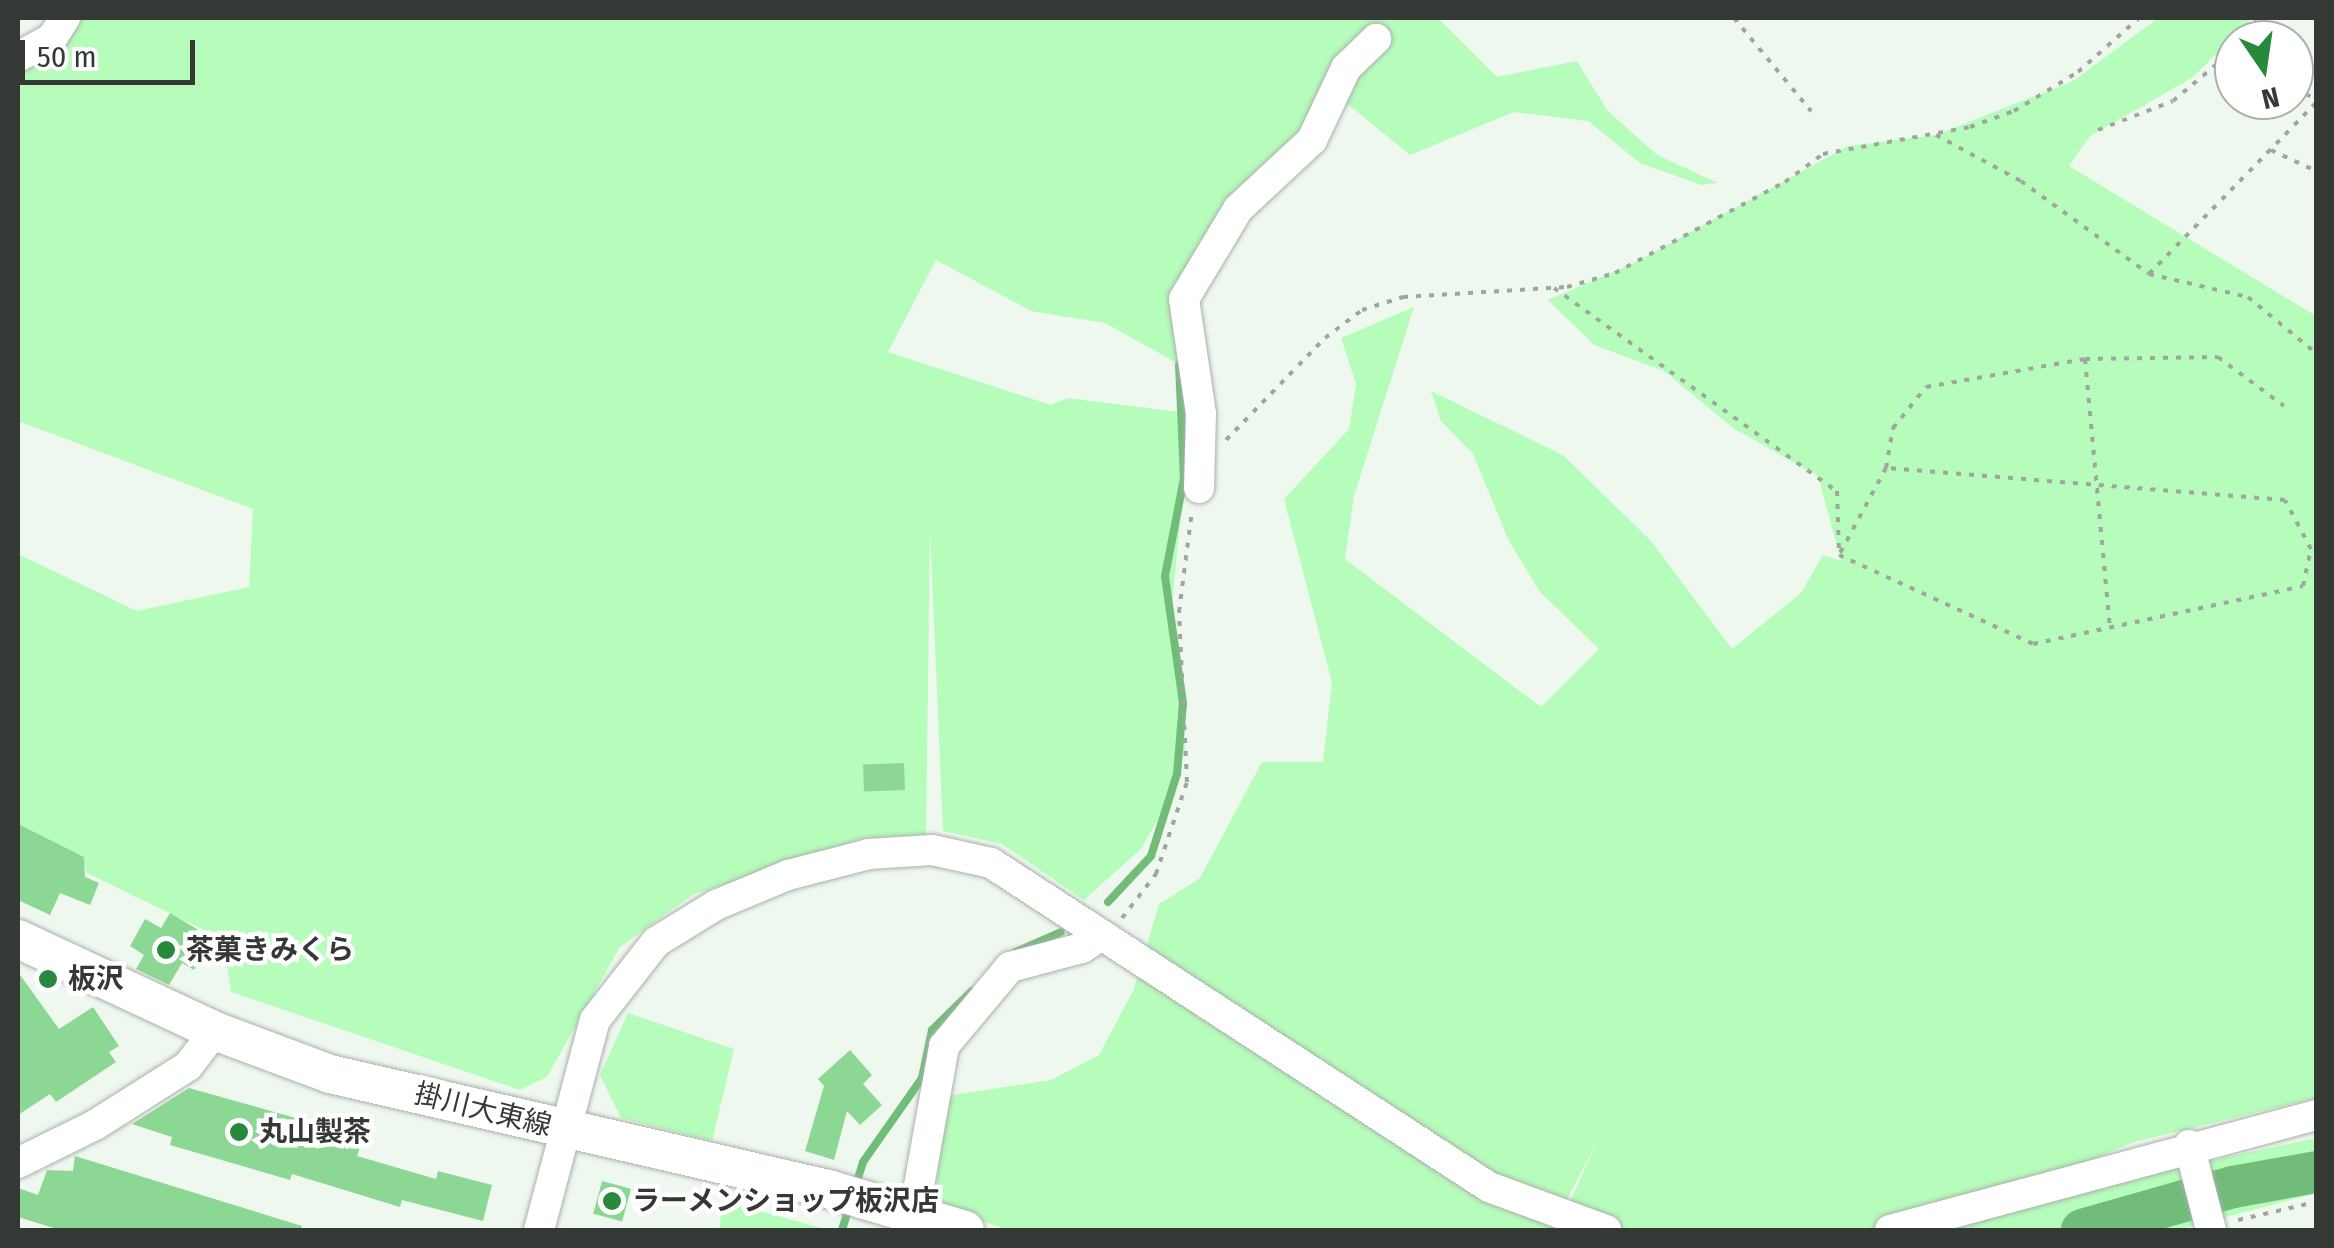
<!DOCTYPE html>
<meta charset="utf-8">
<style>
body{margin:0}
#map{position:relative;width:2334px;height:1248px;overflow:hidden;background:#eff8ef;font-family:"Fira Sans Condensed","Noto Sans JP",sans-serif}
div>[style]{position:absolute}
.green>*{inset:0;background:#b6fcbb}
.stream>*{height:8px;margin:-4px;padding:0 4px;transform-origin:4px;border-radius:4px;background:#72bc7a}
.river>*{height:42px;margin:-21px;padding:0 21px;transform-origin:21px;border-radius:21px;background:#72bc7a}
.building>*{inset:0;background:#8dd794;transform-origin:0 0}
.path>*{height:4px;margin-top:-2px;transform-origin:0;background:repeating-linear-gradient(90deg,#9fa69f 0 5px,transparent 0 13px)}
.roads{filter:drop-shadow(0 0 2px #a9b1a9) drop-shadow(0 0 2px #a9b1a9)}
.minor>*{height:30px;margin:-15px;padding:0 15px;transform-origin:15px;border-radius:15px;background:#fff}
.major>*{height:38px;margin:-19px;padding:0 19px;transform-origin:19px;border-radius:19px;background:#fff}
.dots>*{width:28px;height:28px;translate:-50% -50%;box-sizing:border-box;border:5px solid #fff;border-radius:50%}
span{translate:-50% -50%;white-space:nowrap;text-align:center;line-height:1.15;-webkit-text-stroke:9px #fff;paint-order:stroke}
.poi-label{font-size:28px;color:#353935;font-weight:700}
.left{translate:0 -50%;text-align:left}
.street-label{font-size:28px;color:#353935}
.frame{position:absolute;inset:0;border:20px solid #353935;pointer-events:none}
.north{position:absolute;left:2214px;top:20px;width:100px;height:100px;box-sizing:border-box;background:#fff;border:2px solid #aeb0ae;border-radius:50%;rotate:167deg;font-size:28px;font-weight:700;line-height:40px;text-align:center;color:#353935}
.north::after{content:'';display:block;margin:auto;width:35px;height:45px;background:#28883b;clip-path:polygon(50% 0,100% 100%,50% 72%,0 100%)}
.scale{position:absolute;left:20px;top:40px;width:175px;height:45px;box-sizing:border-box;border:5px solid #353935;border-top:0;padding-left:12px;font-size:30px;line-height:35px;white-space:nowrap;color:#353935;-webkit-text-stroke:8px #fff;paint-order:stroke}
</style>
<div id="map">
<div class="green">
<div style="clip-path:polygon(77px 18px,1438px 18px,1497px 77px,1577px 61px,1607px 110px,1657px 155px,1718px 183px,1701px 185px,1640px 163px,1588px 121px,1514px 112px,1410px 155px,1344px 101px,1184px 299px,1193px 372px,1105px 323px,1031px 311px,936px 260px,888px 352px,1051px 405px,1068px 398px,1179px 412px,1186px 463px,1172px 604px,1185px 749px,1171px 797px,1141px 849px,1084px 900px,1002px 844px,943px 831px,930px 530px,926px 835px,863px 838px,692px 895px,620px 947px,547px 1077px,520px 1090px,231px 992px,223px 939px,87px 873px,83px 857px,18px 825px,18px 554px,137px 611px,249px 587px,253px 509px,18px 421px,18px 69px)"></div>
<div style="clip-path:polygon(2158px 18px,2252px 18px,2192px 78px,2090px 136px,2069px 166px,2316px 316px,2316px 1098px,2134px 1142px,1955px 1216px,2316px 1138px,2316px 1193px,2177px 1230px,1557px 1230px,1597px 1142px,1551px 1230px,1007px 1230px,934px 1203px,947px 1096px,1051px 1080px,1099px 1055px,1134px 989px,1159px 904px,1200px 878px,1262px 762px,1323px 762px,1332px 683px,1284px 499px,1349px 429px,1356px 384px,1341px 338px,1414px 307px,1354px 496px,1345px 559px,1541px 707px,1599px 649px,1540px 592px,1509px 541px,1473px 454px,1441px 421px,1431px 391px,1563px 455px,1651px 541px,1732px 649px,1801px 593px,1823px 555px,1841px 561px,1818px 476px,1733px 428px,1664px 371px,1594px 345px,1548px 300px,1634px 263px,1848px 146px,1936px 135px,2073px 81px)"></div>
<div style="clip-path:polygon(628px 1013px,734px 1049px,712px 1141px,621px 1118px,600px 1075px)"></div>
<div style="clip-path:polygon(723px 1201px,829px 1230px,719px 1230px)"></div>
</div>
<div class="stream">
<div style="left:1108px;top:902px;width:63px;rotate:-46.9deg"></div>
<div style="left:1151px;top:856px;width:86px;rotate:-72.4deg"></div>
<div style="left:1177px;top:774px;width:71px;rotate:-85.2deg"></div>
<div style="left:1183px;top:703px;width:128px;rotate:-98.1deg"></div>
<div style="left:1165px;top:576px;width:100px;rotate:-79deg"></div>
<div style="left:1184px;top:478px;width:113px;rotate:-92.5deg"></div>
<div style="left:1016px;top:952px;width:49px;rotate:-24deg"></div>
<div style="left:856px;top:1184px;width:23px;rotate:-72deg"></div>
<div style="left:863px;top:1162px;width:103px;rotate:-54.9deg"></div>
<div style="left:922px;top:1078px;width:49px;rotate:-78.2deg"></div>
<div style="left:932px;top:1030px;width:56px;rotate:-44.3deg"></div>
<div style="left:842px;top:1230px;width:24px;rotate:-73deg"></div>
</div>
<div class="river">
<div style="left:2082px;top:1230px;width:157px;rotate:-15.9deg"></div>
<div style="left:2233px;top:1187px;width:84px;rotate:-10.2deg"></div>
</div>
<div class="building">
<div style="left:904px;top:763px;width:27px;height:41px;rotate:88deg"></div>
<div style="clip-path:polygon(18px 824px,84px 857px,85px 877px,99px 883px,90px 905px,60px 893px,50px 915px,18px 900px)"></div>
<div style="clip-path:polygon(170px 913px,197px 929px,187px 945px,203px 954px,194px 970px,182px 963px,169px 985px,136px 969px,144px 955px,130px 946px,145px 919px,161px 928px)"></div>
<div style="clip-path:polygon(18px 972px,59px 1029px,93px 1007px,119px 1046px,109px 1052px,116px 1062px,56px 1102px,50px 1094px,18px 1115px)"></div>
<div style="clip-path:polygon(850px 1050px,872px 1075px,863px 1084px,882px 1105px,860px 1125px,847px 1111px,834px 1160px,805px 1151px,824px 1086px,818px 1079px)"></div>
<div style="clip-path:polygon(189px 1088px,363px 1137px,357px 1156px,436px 1179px,438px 1171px,492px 1185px,483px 1221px,402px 1200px,400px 1207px,292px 1174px,290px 1180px,170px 1145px,172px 1137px,132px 1124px)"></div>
<div style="clip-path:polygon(75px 1156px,302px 1226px,301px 1230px,60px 1230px,18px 1217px,18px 1188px,38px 1195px,47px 1170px,73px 1171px)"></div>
<div style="left:602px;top:1181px;width:30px;height:34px;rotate:15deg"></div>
</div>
<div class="path">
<div style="left:1734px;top:18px;width:121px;rotate:50.4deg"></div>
<div style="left:1932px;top:18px;width:9px"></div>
<div style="left:2237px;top:40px;width:29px;rotate:-49deg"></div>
<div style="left:2223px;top:58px;width:18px;rotate:-52deg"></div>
<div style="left:2294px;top:89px;width:24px;rotate:24deg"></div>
<div style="left:2098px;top:130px;width:80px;rotate:-21.1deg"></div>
<div style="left:2173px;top:101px;width:68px;rotate:-40.2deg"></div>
<div style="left:2225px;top:57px;width:10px;rotate:29deg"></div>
<div style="left:1936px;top:135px;width:97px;rotate:28.4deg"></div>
<div style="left:2021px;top:181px;width:158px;rotate:36deg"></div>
<div style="left:2149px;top:274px;width:102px;rotate:13.1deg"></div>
<div style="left:2248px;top:297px;width:88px;rotate:39.5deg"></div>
<div style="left:2271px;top:150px;width:50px;rotate:25deg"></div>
<div style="left:2149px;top:274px;width:239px;rotate:-45.7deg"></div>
<div style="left:1554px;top:288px;width:348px;rotate:35.7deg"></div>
<div style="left:1837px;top:491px;width:64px;rotate:88.2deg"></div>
<div style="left:1839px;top:555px;width:213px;rotate:24.6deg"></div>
<div style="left:2033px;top:644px;width:276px;rotate:-12.1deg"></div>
<div style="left:2303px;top:586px;width:38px;rotate:-78deg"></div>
<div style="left:2311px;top:549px;width:55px;rotate:-118deg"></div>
<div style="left:2285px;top:500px;width:400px;rotate:-175.4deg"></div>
<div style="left:1886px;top:468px;width:99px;rotate:118.4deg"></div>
<div style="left:2085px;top:359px;width:133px;rotate:-0.9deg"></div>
<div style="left:2218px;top:357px;width:82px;rotate:36.6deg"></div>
<div style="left:1226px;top:440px;width:142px;rotate:-45.9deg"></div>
<div style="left:1325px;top:338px;width:46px;rotate:-37.1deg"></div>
<div style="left:1362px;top:310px;width:43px;rotate:-17.6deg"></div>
<div style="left:1403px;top:297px;width:164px;rotate:-3.5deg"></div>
<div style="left:1567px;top:287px;width:50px;rotate:-16.3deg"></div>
<div style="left:1615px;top:273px;width:193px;rotate:-28.2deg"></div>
<div style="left:1785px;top:182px;width:47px;rotate:-36.4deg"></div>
<div style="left:1823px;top:154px;width:149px;rotate:-10.4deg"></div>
<div style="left:1970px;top:127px;width:47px;rotate:-20deg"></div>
<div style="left:2014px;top:111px;width:75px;rotate:-31.4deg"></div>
<div style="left:2078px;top:72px;width:81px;rotate:-41.5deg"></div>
<div style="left:1886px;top:468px;width:41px;rotate:-80.1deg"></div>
<div style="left:1893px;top:428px;width:53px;rotate:-51.2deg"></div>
<div style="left:1926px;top:387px;width:161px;rotate:-10deg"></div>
<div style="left:2085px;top:359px;width:269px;rotate:84.7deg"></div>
<div style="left:1122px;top:918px;width:56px;rotate:-52.3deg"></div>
<div style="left:1156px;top:874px;width:97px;rotate:-71.4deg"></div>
<div style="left:1187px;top:782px;width:170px;rotate:-92.7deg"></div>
<div style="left:1179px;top:612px;width:102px;rotate:-82.7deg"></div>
<div style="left:2238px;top:1220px;width:80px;rotate:-13deg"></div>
</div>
<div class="roads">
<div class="minor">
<div style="left:18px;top:57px;width:39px;rotate:-29deg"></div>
<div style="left:52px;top:38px;width:24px;rotate:-57deg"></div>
<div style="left:1199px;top:488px;width:74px;rotate:-88.5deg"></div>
<div style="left:1201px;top:414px;width:116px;rotate:-98.4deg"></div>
<div style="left:1184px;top:299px;width:105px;rotate:-59deg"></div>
<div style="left:1238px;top:209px;width:101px;rotate:-43deg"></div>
<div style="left:1312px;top:140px;width:80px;rotate:-64.7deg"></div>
<div style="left:1346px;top:68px;width:42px;rotate:-44deg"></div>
<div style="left:2189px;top:1145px;width:88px;rotate:75.5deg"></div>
<div style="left:18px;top:1163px;width:86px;rotate:-26.3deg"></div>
<div style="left:95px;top:1125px;width:110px;rotate:-32.4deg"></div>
<div style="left:188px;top:1066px;width:44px;rotate:-52.4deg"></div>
<div style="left:539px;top:1230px;width:217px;rotate:-75.1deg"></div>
<div style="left:595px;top:1020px;width:99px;rotate:-52deg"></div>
<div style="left:656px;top:942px;width:70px;rotate:-31.7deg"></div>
<div style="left:716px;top:905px;width:78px;rotate:-22.6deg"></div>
<div style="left:788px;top:875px;width:84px;rotate:-14.5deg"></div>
<div style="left:869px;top:854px;width:63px;rotate:-3.6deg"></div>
<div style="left:932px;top:850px;width:60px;rotate:12.4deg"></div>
<div style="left:991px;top:863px;width:594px;rotate:33.05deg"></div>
<div style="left:1489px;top:1187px;width:125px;rotate:20.2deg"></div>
<div style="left:911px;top:1230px;width:187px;rotate:-79.8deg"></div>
<div style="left:944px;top:1046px;width:103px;rotate:-50.1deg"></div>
<div style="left:1010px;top:967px;width:74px;rotate:-14.8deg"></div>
<div style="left:1082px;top:948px;width:24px;rotate:-33deg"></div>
<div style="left:1890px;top:1230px;width:441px;rotate:-15.1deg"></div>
</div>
<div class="major">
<div style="left:18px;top:939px;width:217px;rotate:25deg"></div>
<div style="left:215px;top:1031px;width:123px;rotate:20.5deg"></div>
<div style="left:330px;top:1074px;width:511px;rotate:13deg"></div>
<div style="left:828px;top:1189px;width:143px;rotate:16.7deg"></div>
</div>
</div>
<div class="dots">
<div style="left:166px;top:950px;background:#28883b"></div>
<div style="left:48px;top:979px;background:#28883b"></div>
<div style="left:239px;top:1132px;background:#28883b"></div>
<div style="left:612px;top:1201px;background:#28883b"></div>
</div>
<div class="poi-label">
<span class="left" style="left:186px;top:950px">茶菓きみくら</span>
<span class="left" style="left:68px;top:979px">板沢</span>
<span class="left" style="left:259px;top:1132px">丸山製茶</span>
<span class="left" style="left:632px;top:1201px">ラーメンショップ板沢店</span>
</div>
<div class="street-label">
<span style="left:483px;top:1110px;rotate:14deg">掛川大東線</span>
</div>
<div class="frame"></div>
<div class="north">N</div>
<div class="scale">50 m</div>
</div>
